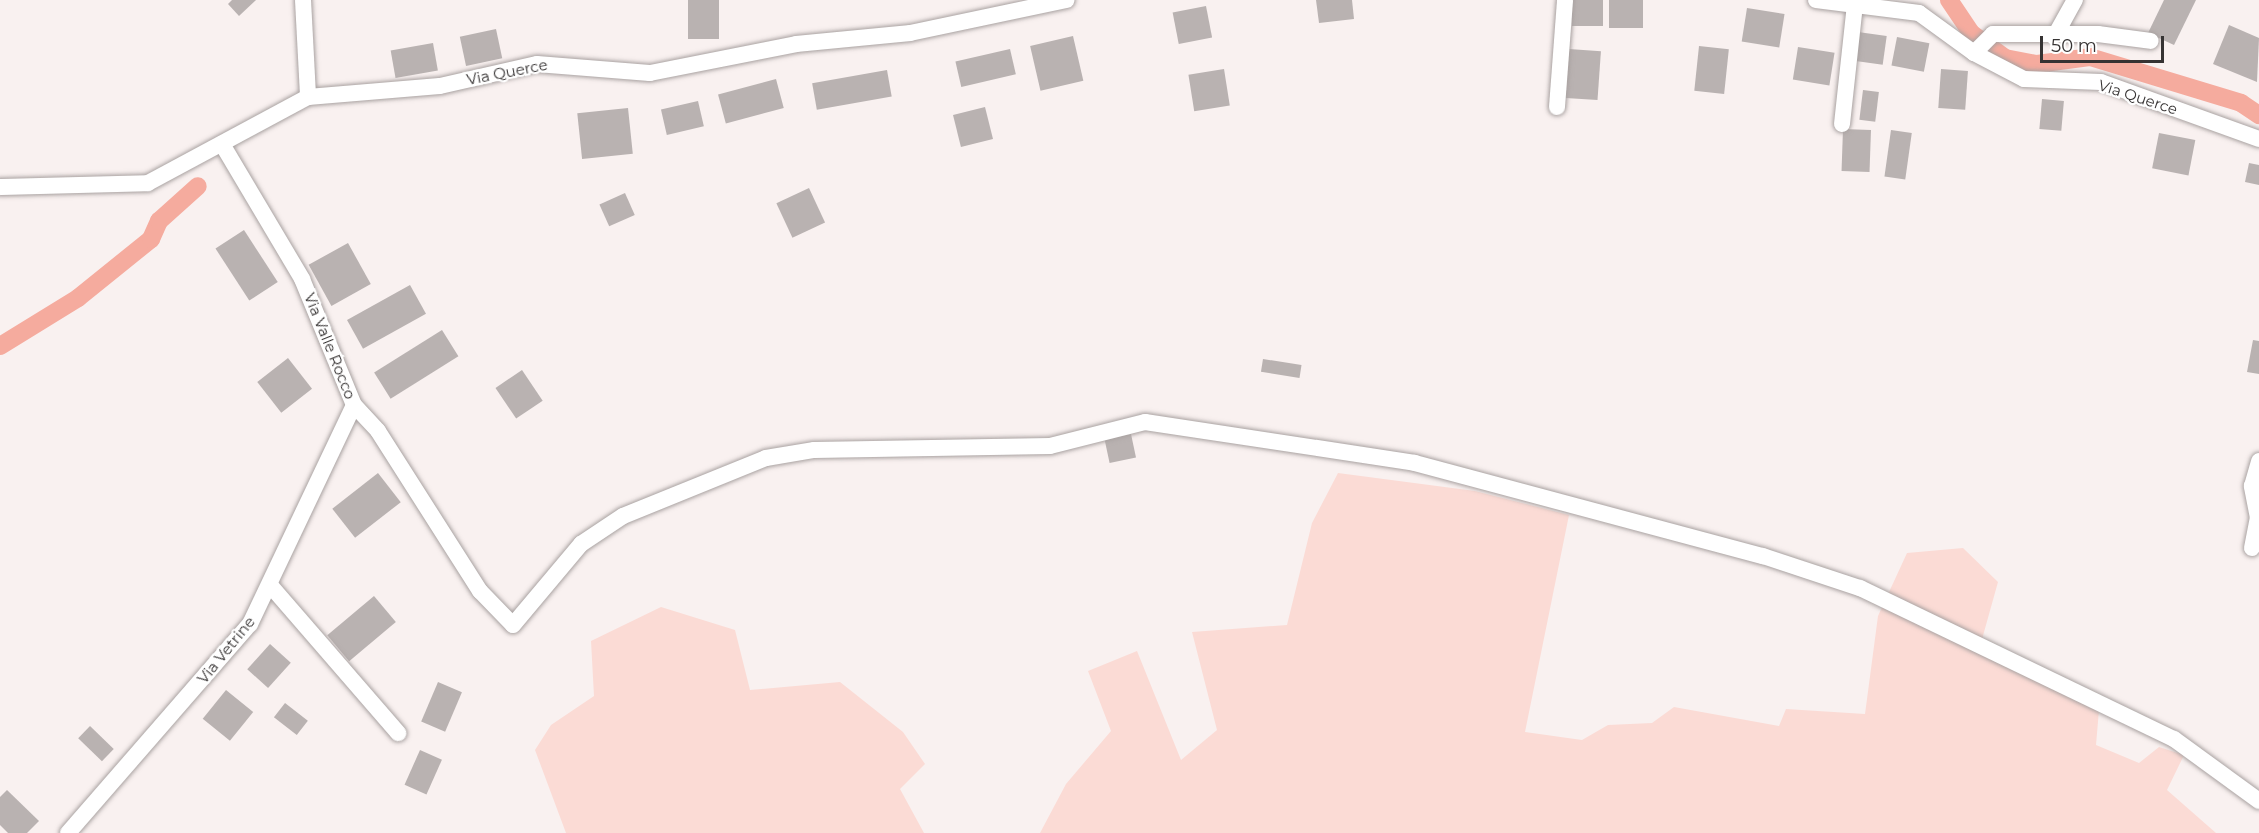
<!DOCTYPE html>
<style>
body{margin:0}
#map{position:relative;width:2259px;height:833px;overflow:hidden;background:#f9f1f0;font-family:Montserrat,sans-serif}
div>[style]{position:absolute}
.green>*{inset:0;background:#fbdbd5}
.canal>*{height:18px;margin:-9px;padding:0 9px;transform-origin:9px;border-radius:9px;background:#f5ab9e}
.building>*{inset:0;background:#b9b2b1;transform-origin:0 0}
.roads{filter:drop-shadow(0 0 2px #a9a2a1) drop-shadow(0 0 2px #a9a2a1)}
.minor>*{height:16px;margin:-8px;padding:0 8px;transform-origin:8px;border-radius:8px;background:#fff}
span{translate:-50% -50%;white-space:nowrap;text-align:center;line-height:1.15;-webkit-text-stroke:4.5px #fff;paint-order:stroke}
.street-label{font-size:15px;color:#363333}
.scale{position:absolute;left:2040px;top:36px;width:124px;height:27px;box-sizing:border-box;border:3px solid #363333;border-top:0;padding-left:8px;font-size:18px;line-height:21px;white-space:nowrap;color:#363333;-webkit-text-stroke:4px #fff;paint-order:stroke}
</style>
<div id="map">
<div class="green">
<div style="clip-path:polygon(1338px 473px,1475px 491px,1569px 515px,1525px 732px,1582px 740px,1608px 725px,1652px 723px,1674px 707px,1779px 726px,1786px 709px,1865px 714px,1878px 616px,1907px 553px,1963px 548px,1998px 582px,1979px 650px,2099px 710px,2096px 745px,2139px 763px,2159px 747px,2184px 755px,2167px 790px,2216px 833px,1040px 833px,1066px 784px,1111px 731px,1088px 671px,1137px 651px,1181px 760px,1217px 730px,1192px 632px,1287px 625px,1312px 523px)"></div>
<div style="clip-path:polygon(661px 607px,735px 630px,750px 690px,840px 682px,903px 732px,925px 764px,900px 789px,924px 833px,566px 833px,535px 750px,551px 725px,594px 696px,591px 641px)"></div>
</div>
<div class="canal">
<div style="left:1949px;top:0;width:40px;rotate:56deg"></div>
<div style="left:1971px;top:33px;width:42px;rotate:36.3deg"></div>
<div style="left:2005px;top:58px;width:33px;rotate:11deg"></div>
<div style="left:2037px;top:64px;width:53px;rotate:-7.5deg"></div>
<div style="left:2090px;top:57px;width:158px;rotate:16.9deg"></div>
<div style="left:2241px;top:103px;width:22px;rotate:34deg"></div>
<div style="left:0;top:346px;width:92px;rotate:-31.6deg"></div>
<div style="left:78px;top:298px;width:94px;rotate:-38.9deg"></div>
<div style="left:151px;top:239px;width:20px;rotate:-66deg"></div>
<div style="left:159px;top:221px;width:52px;rotate:-41.9deg"></div>
</div>
<div class="building">
<div style="clip-path:polygon(232px 0,256px 0,239px 16px,228px 4px)"></div>
<div style="left:688px;top:0;width:31px;height:39px"></div>
<div style="clip-path:polygon(1316px 0,1352px 0,1354px 19px,1319px 23px)"></div>
<div style="left:1572px;top:0;width:31px;height:26px"></div>
<div style="left:1609px;top:0;width:34px;height:28px"></div>
<div style="clip-path:polygon(2164px 0,2196px 0,2174px 45px,2148px 33px)"></div>
<div style="left:1206px;top:6px;width:32px;height:34px;rotate:79deg"></div>
<div style="left:1747px;top:8px;width:38px;height:34px;rotate:9deg"></div>
<div style="clip-path:polygon(2229px 25px,2259px 38px,2257px 82px,2213px 64px)"></div>
<div style="left:496px;top:29px;width:30px;height:37px;rotate:78deg"></div>
<div style="left:1858px;top:32px;width:29px;height:29px;rotate:8deg"></div>
<div style="left:1073px;top:36px;width:46px;height:44px;rotate:77deg"></div>
<div style="left:1897px;top:37px;width:33px;height:29px;rotate:11deg"></div>
<div style="left:433px;top:43px;width:28px;height:43px;rotate:80deg"></div>
<div style="left:1699px;top:46px;width:30px;height:45px;rotate:6deg"></div>
<div style="left:1798px;top:47px;width:37px;height:33px;rotate:9deg"></div>
<div style="left:1010px;top:49px;width:26px;height:56px;rotate:77deg"></div>
<div style="left:1569px;top:49px;width:32px;height:49px;rotate:4deg"></div>
<div style="left:1224px;top:69px;width:37px;height:36px;rotate:81deg"></div>
<div style="left:1941px;top:69px;width:27px;height:39px;rotate:4deg"></div>
<div style="left:887px;top:70px;width:27px;height:76px;rotate:80deg"></div>
<div style="left:776px;top:79px;width:30px;height:60px;rotate:75deg"></div>
<div style="left:1863px;top:90px;width:16px;height:30px;rotate:7deg"></div>
<div style="left:2042px;top:99px;width:22px;height:30px;rotate:5deg"></div>
<div style="left:698px;top:101px;width:26px;height:38px;rotate:77deg"></div>
<div style="left:985px;top:107px;width:33px;height:33px;rotate:76deg"></div>
<div style="left:628px;top:108px;width:46px;height:51px;rotate:84deg"></div>
<div style="left:1843px;top:129px;width:28px;height:42px;rotate:2deg"></div>
<div style="left:1891px;top:130px;width:21px;height:47px;rotate:8deg"></div>
<div style="left:2159px;top:133px;width:37px;height:36px;rotate:11deg"></div>
<div style="clip-path:polygon(2249px 163px,2259px 165px,2259px 185px,2245px 182px)"></div>
<div style="left:809px;top:188px;width:38px;height:36px;rotate:65deg"></div>
<div style="left:625px;top:193px;width:24px;height:28px;rotate:66deg"></div>
<div style="left:244px;top:230px;width:62px;height:34px;rotate:57deg"></div>
<div style="left:348px;top:243px;width:47px;height:45px;rotate:61deg"></div>
<div style="left:410px;top:285px;width:33px;height:72px;rotate:61deg"></div>
<div style="left:442px;top:330px;width:31px;height:80px;rotate:58deg"></div>
<div style="clip-path:polygon(2253px 340px,2259px 341px,2259px 374px,2247px 372px)"></div>
<div style="left:288px;top:358px;width:39px;height:39px;rotate:52deg"></div>
<div style="left:1263px;top:359px;width:39px;height:13px;rotate:9deg"></div>
<div style="left:522px;top:370px;width:37px;height:32px;rotate:56deg"></div>
<div style="left:1131px;top:434px;width:24px;height:27px;rotate:78deg"></div>
<div style="left:378px;top:473px;width:37px;height:58px;rotate:52deg"></div>
<div style="left:374px;top:596px;width:34px;height:61px;rotate:50deg"></div>
<div style="left:270px;top:644px;width:28px;height:34px;rotate:42deg"></div>
<div style="left:438px;top:682px;width:26px;height:43px;rotate:23deg"></div>
<div style="left:226px;top:690px;width:35px;height:37px;rotate:39deg"></div>
<div style="left:285px;top:703px;width:29px;height:18px;rotate:38deg"></div>
<div style="left:90px;top:726px;width:33px;height:17px;rotate:44deg"></div>
<div style="left:420px;top:750px;width:24px;height:38px;rotate:24deg"></div>
<div style="clip-path:polygon(7px 790px,39px 821px,27px 833px,8px 833px,0 825px,0 797px)"></div>
</div>
<div class="roads">
<div class="minor">
<div style="left:303px;top:0;width:97px;rotate:87deg"></div>
<div style="left:1816px;top:0;width:104px;rotate:7.2deg"></div>
<div style="left:1919px;top:13px;width:68px;rotate:36deg"></div>
<div style="left:1974px;top:53px;width:56px;rotate:27.5deg"></div>
<div style="left:2024px;top:79px;width:77px;rotate:2.2deg"></div>
<div style="left:2101px;top:82px;width:168px;rotate:19.8deg"></div>
<div style="left:2056px;top:34px;width:39px;rotate:-61deg"></div>
<div style="left:1974px;top:53px;width:27px;rotate:-45deg"></div>
<div style="left:1993px;top:34px;width:105px"></div>
<div style="left:2098px;top:34px;width:53px;rotate:7.5deg"></div>
<div style="left:1557px;top:107px;width:107px;rotate:-85.7deg"></div>
<div style="left:1842px;top:124px;width:120px;rotate:-83.8deg"></div>
<div style="left:222px;top:144px;width:157px;rotate:59.3deg"></div>
<div style="left:302px;top:279px;width:136px;rotate:67.6deg"></div>
<div style="left:354px;top:405px;width:35px;rotate:47deg"></div>
<div style="left:378px;top:431px;width:190px;rotate:57.5deg"></div>
<div style="left:480px;top:591px;width:47px;rotate:45.9deg"></div>
<div style="left:513px;top:625px;width:106px;rotate:-50deg"></div>
<div style="left:581px;top:544px;width:50px;rotate:-33.7deg"></div>
<div style="left:623px;top:516px;width:154px;rotate:-22.1deg"></div>
<div style="left:766px;top:458px;width:49px;rotate:-9.5deg"></div>
<div style="left:814px;top:450px;width:236px;rotate:-1deg"></div>
<div style="left:1050px;top:446px;width:98px;rotate:-14.2deg"></div>
<div style="left:1145px;top:422px;width:273px;rotate:8.6deg"></div>
<div style="left:1415px;top:463px;width:360px;rotate:15deg"></div>
<div style="left:1763px;top:556px;width:102px;rotate:18.3deg"></div>
<div style="left:1860px;top:588px;width:348px;rotate:25.7deg"></div>
<div style="left:2174px;top:739px;width:105px;rotate:36.1deg"></div>
<div style="left:0;top:187px;width:148px;rotate:-1.5deg"></div>
<div style="left:148px;top:183px;width:182px;rotate:-28.3deg"></div>
<div style="left:308px;top:97px;width:132px;rotate:-4.8deg"></div>
<div style="left:440px;top:86px;width:99px;rotate:-12.8deg"></div>
<div style="left:537px;top:64px;width:113px;rotate:4.6deg"></div>
<div style="left:650px;top:73px;width:149px;rotate:-11.2deg"></div>
<div style="left:796px;top:44px;width:115px;rotate:-5.5deg"></div>
<div style="left:910px;top:33px;width:160px;rotate:-11.9deg"></div>
<div style="left:2252px;top:548px;width:31px;rotate:-79deg"></div>
<div style="left:2258px;top:518px;width:33px;rotate:-101deg"></div>
<div style="left:2252px;top:486px;width:26px;rotate:-74deg"></div>
<div style="left:270px;top:585px;width:196px;rotate:49.1deg"></div>
<div style="left:68px;top:833px;width:277px;rotate:-49deg"></div>
<div style="left:250px;top:624px;width:242px;rotate:-64.6deg"></div>
</div>
</div>
<div class="street-label">
<span style="left:507px;top:72px;rotate:-11deg">Via Querce</span>
<span style="left:2138px;top:97px;rotate:18deg">Via Querce</span>
<span style="left:330px;top:346px;rotate:68deg">Via Valle Rocco</span>
<span style="left:226px;top:650px;rotate:-51deg">Via Vetrine</span>
</div>
<div class="scale">50 m</div>
</div>
